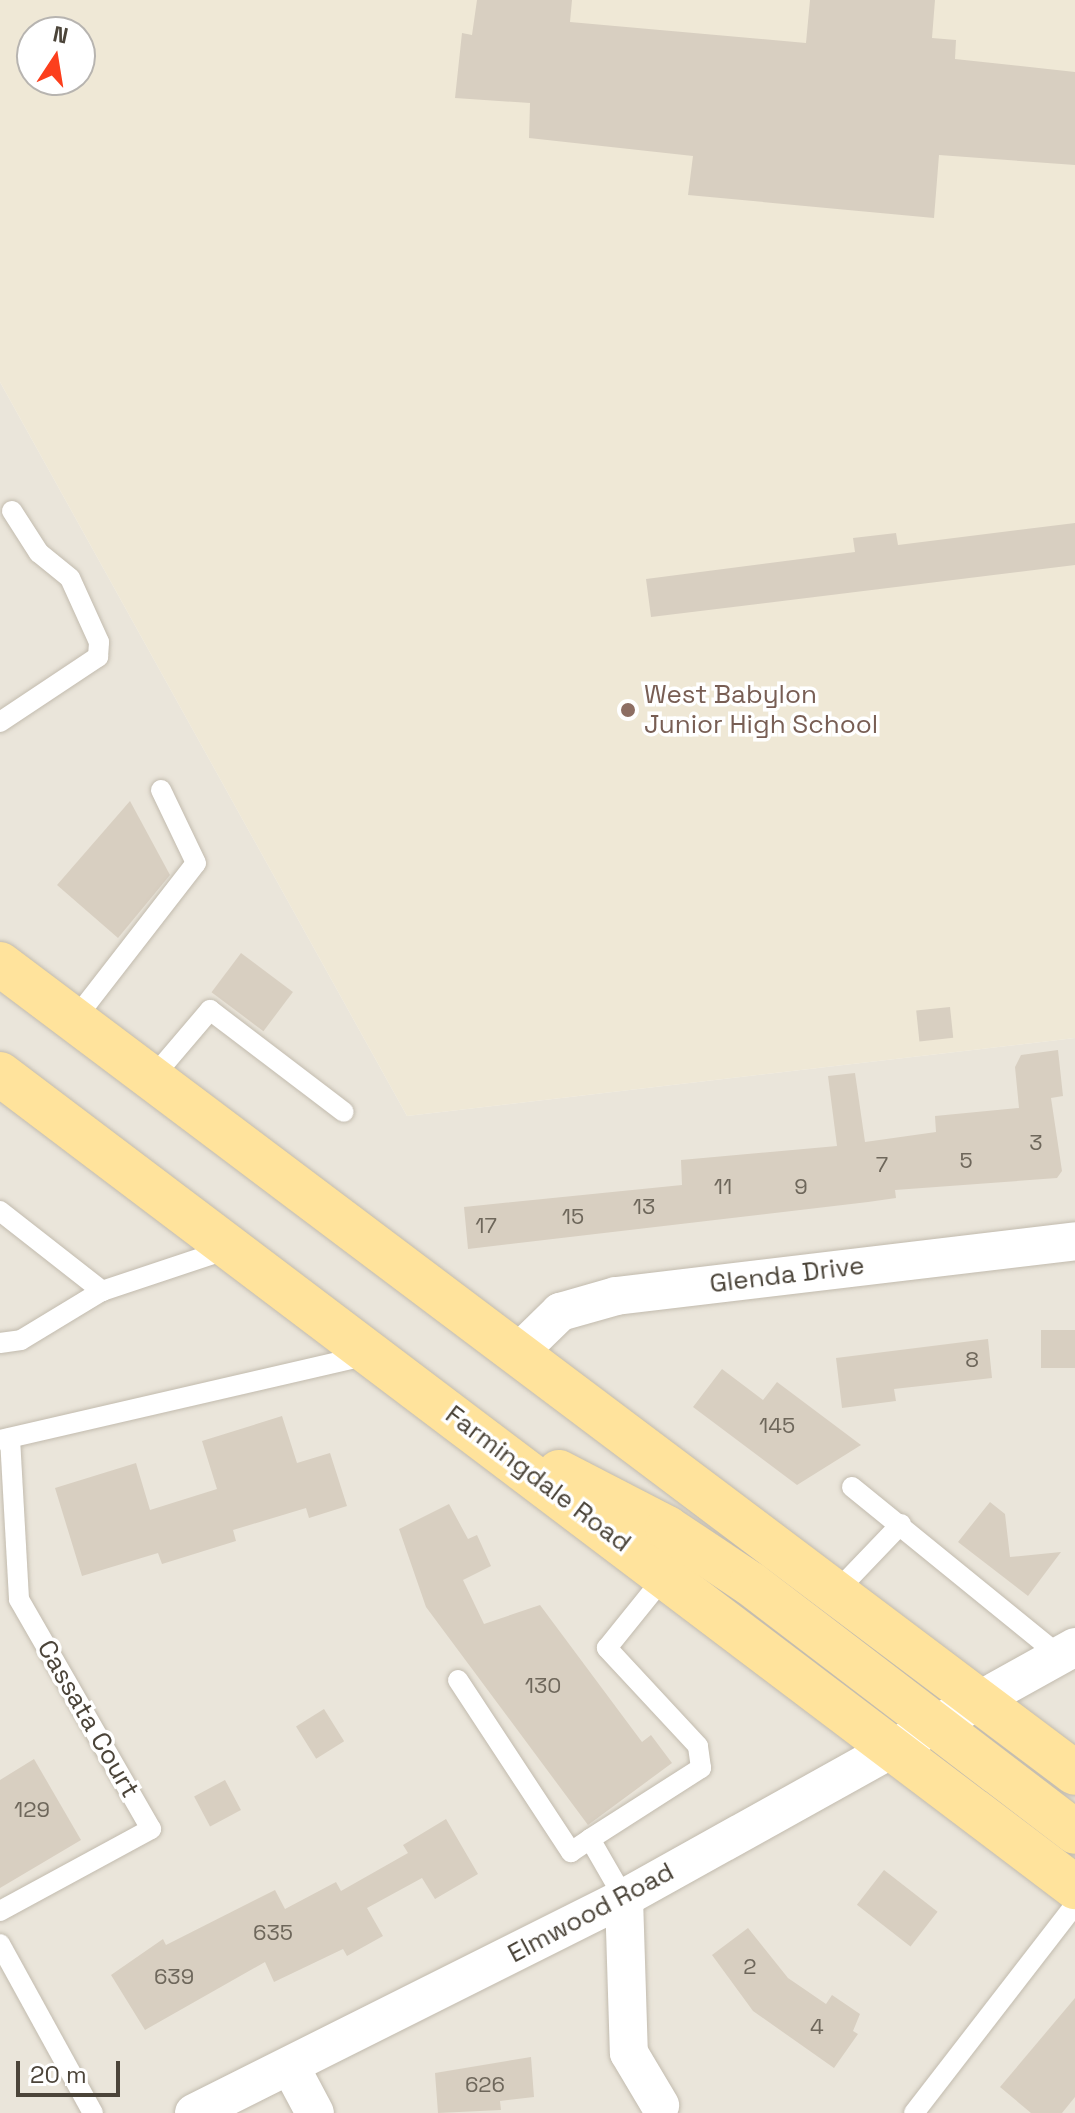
<!DOCTYPE html>
<style>
body{margin:0}
#map{position:relative;width:1075px;height:2113px;overflow:hidden;background:#f6f3ec;font-family:"Space Grotesk",sans-serif}
div>[style]{position:absolute}
.residential>*{inset:0;background:#eae5da}
.education>*{inset:0;background:#efe8d6}
.building>*{inset:0;background:#d8cfc1;transform-origin:0 0}
.roads{filter:drop-shadow(0 0 2px #c2bbae) drop-shadow(0 0 2px #c2bbae)}
.lane>*{height:20px;margin:-10px;padding:0 10px;transform-origin:10px;border-radius:10px;background:#fff}
.street>*{height:38px;margin:-19px;padding:0 19px;transform-origin:19px;border-radius:19px;background:#fff}
.primary>*{height:44px;margin:-22px;padding:0 22px;transform-origin:22px;border-radius:22px;background:#ffe39c}
.dots>*{width:22px;height:22px;translate:-50% -50%;box-sizing:border-box;border:4px solid #fff;border-radius:50%}
span{translate:-50% -50%;white-space:nowrap;text-align:center;line-height:1.15;-webkit-text-stroke:7px #fff;paint-order:stroke}
.number-label{font-size:22px;color:#6e675b}
.number-label span{-webkit-text-stroke-width:0}
.education-label{font-size:26px;color:#785e54}
.left{translate:0 -50%;text-align:left}
.street-label{font-size:26px;color:#4b4439}
.north{position:absolute;left:16px;top:16px;width:80px;height:80px;box-sizing:border-box;background:#fff;border:2px solid #b7b4b0;border-radius:50%;rotate:12deg;font-size:22px;font-weight:700;line-height:32px;text-align:center;color:#4b4439}
.north::after{content:'';display:block;margin:auto;width:28px;height:36px;background:#fc3f1d;clip-path:polygon(50% 0,100% 100%,50% 72%,0 100%)}
.scale{position:absolute;left:16px;top:2061px;width:104px;height:36px;box-sizing:border-box;border:4px solid #4b4439;border-top:0;padding-left:10px;font-size:24px;line-height:28px;white-space:nowrap;color:#4b4439;-webkit-text-stroke:6px #fff;paint-order:stroke}
</style>
<div id="map">
<div class="residential">
<div style="clip-path:polygon(0 382px,407px 1116px,1075px 1038px,1075px 2113px,0 2113px)"></div>
</div>
<div class="education">
<div style="clip-path:polygon(evenodd,0 0,1075px 0,1075px 1038px,407px 1116px,0 382px,0 0,32px 32px,80px 32px,80px 80px,32px 80px,32px 32px)"></div>
</div>
<div class="building">
<div style="clip-path:polygon(477px 0,572px 0,570px 22px,806px 43px,810px 0,935px 0,932px 38px,956px 40px,955px 59px,1075px 72px,1075px 165px,939px 155px,934px 218px,688px 195px,693px 156px,529px 138px,530px 103px,455px 98px,462px 33px,472px 35px)"></div>
<div style="clip-path:polygon(1075px 523px,1075px 565px,651px 617px,646px 579px,855px 552px,853px 538px,896px 533px,898px 545px)"></div>
<div style="clip-path:polygon(130px 801px,170px 875px,118px 938px,57px 885px)"></div>
<div style="left:241px;top:953px;width:65px;height:49px;rotate:37deg"></div>
<div style="left:950px;top:1007px;width:31px;height:34px;rotate:84deg"></div>
<div style="clip-path:polygon(1058px 1050px,1063px 1096px,1051px 1098px,1062px 1171px,1057px 1178px,895px 1190px,896px 1198px,868px 1202px,468px 1249px,464px 1207px,682px 1185px,681px 1160px,837px 1146px,828px 1076px,855px 1073px,865px 1142px,936px 1132px,935px 1116px,1019px 1108px,1015px 1067px,1021px 1055px)"></div>
<div style="left:1075px;top:1330px;width:38px;height:34px;rotate:90deg"></div>
<div style="clip-path:polygon(988px 1339px,992px 1378px,894px 1389px,896px 1401px,842px 1408px,836px 1358px)"></div>
<div style="clip-path:polygon(722px 1369px,763px 1400px,777px 1382px,861px 1445px,797px 1485px,693px 1407px)"></div>
<div style="clip-path:polygon(282px 1416px,297px 1463px,330px 1453px,347px 1506px,309px 1518px,306px 1508px,233px 1530px,236px 1541px,162px 1564px,158px 1553px,82px 1576px,55px 1488px,136px 1463px,150px 1510px,217px 1489px,202px 1441px)"></div>
<div style="clip-path:polygon(990px 1502px,1005px 1514px,1010px 1557px,1061px 1552px,1028px 1596px,958px 1542px)"></div>
<div style="clip-path:polygon(449px 1504px,468px 1539px,477px 1535px,491px 1566px,463px 1580px,484px 1624px,540px 1605px,642px 1742px,651px 1735px,672px 1763px,588px 1825px,426px 1607px,399px 1529px)"></div>
<div style="left:324px;top:1709px;width:38px;height:33px;rotate:58deg"></div>
<div style="clip-path:polygon(34px 1759px,81px 1840px,0 1888px,0 1780px)"></div>
<div style="left:225px;top:1780px;width:34px;height:35px;rotate:62deg"></div>
<div style="clip-path:polygon(446px 1819px,478px 1874px,435px 1899px,422px 1878px,367px 1908px,383px 1936px,347px 1956px,343px 1949px,274px 1982px,265px 1962px,145px 2030px,111px 1975px,163px 1939px,166px 1945px,275px 1890px,285px 1909px,336px 1882px,341px 1891px,408px 1853px,403px 1845px)"></div>
<div style="left:884px;top:1870px;width:68px;height:44px;rotate:38deg"></div>
<div style="clip-path:polygon(748px 1928px,788px 1978px,826px 2004px,832px 1995px,860px 2014px,853px 2031px,858px 2034px,834px 2068px,753px 2011px,712px 1955px)"></div>
<div style="clip-path:polygon(1075px 1998px,1075px 2097px,1062px 2113px,1031px 2113px,1000px 2087px)"></div>
<div style="clip-path:polygon(531px 2057px,534px 2097px,500px 2101px,501px 2110px,438px 2113px,435px 2073px)"></div>
</div>
<div class="roads">
<div class="lane">
<div style="left:0;top:722px;width:118px;rotate:-33.6deg"></div>
<div style="left:98px;top:657px;width:15px;rotate:-86deg"></div>
<div style="left:99px;top:642px;width:70px;rotate:-114.4deg"></div>
<div style="left:70px;top:578px;width:40px;rotate:-141deg"></div>
<div style="left:39px;top:553px;width:50px;rotate:-122.7deg"></div>
<div style="left:75px;top:1019px;width:197px;rotate:-52.2deg"></div>
<div style="left:196px;top:863px;width:81px;rotate:-115.6deg"></div>
<div style="left:153px;top:1077px;width:88px;rotate:-49.6deg"></div>
<div style="left:210px;top:1010px;width:168px;rotate:37.3deg"></div>
<div style="left:0;top:1211px;width:130px;rotate:38.1deg"></div>
<div style="left:0;top:1343px;width:21px;rotate:-8deg"></div>
<div style="left:21px;top:1340px;width:95px;rotate:-31.2deg"></div>
<div style="left:102px;top:1291px;width:136px;rotate:-18.4deg"></div>
<div style="left:0;top:1440px;width:377px;rotate:-13deg"></div>
<div style="left:852px;top:1487px;width:267px;rotate:39.1deg"></div>
<div style="left:836px;top:1592px;width:94px;rotate:-46.3deg"></div>
<div style="left:458px;top:1680px;width:206px;rotate:56.7deg"></div>
<div style="left:571px;top:1852px;width:23px;rotate:-34deg"></div>
<div style="left:624px;top:1898px;width:68px;rotate:-120deg"></div>
<div style="left:590px;top:1839px;width:132px;rotate:-32.6deg"></div>
<div style="left:701px;top:1768px;width:22px;rotate:-98deg"></div>
<div style="left:698px;top:1746px;width:134px;rotate:-132.9deg"></div>
<div style="left:607px;top:1648px;width:94px;rotate:-51.1deg"></div>
<div style="left:0;top:1911px;width:172px;rotate:-28.5deg"></div>
<div style="left:151px;top:1829px;width:265px;rotate:-119.9deg"></div>
<div style="left:19px;top:1599px;width:161px;rotate:-93.2deg"></div>
<div style="left:0;top:1944px;width:193px;rotate:61.2deg"></div>
<div style="left:914px;top:2113px;width:263px;rotate:-52.3deg"></div>
</div>
<div class="street">
<div style="left:518px;top:1353px;width:59px;rotate:-44.3deg"></div>
<div style="left:560px;top:1312px;width:58px;rotate:-15.9deg"></div>
<div style="left:616px;top:1296px;width:462px;rotate:-6.8deg"></div>
<div style="left:624px;top:1898px;width:155px;rotate:88.2deg"></div>
<div style="left:629px;top:2053px;width:61px;rotate:59.2deg"></div>
<div style="left:290px;top:2066px;width:53px;rotate:62deg"></div>
<div style="left:194px;top:2113px;width:481px;rotate:-26.6deg"></div>
<div style="left:624px;top:1898px;width:516px;rotate:-29.1deg"></div>
</div>
<div class="primary">
<div style="left:0;top:964px;width:1345px;rotate:36.96deg"></div>
<div style="left:0;top:1074px;width:1348px;rotate:37.1deg"></div>
<div style="left:559px;top:1472px;width:122px;rotate:27.4deg"></div>
<div style="left:667px;top:1528px;width:101px;rotate:33.7deg"></div>
<div style="left:751px;top:1584px;width:408px;rotate:37.4deg"></div>
</div>
</div>
<div class="dots">
<div style="left:628px;top:710px;background:#8d6e63"></div>
</div>
<div class="number-label">
<span style="left:1036px;top:1143px">3</span>
<span style="left:966px;top:1161px">5</span>
<span style="left:882px;top:1165px">7</span>
<span style="left:723px;top:1187px">11</span>
<span style="left:801px;top:1187px">9</span>
<span style="left:644px;top:1207px">13</span>
<span style="left:573px;top:1217px">15</span>
<span style="left:486px;top:1226px">17</span>
<span style="left:972px;top:1360px">8</span>
<span style="left:777px;top:1426px">145</span>
<span style="left:543px;top:1686px">130</span>
<span style="left:32px;top:1810px">129</span>
<span style="left:273px;top:1933px">635</span>
<span style="left:750px;top:1967px">2</span>
<span style="left:174px;top:1977px">639</span>
<span style="left:817px;top:2027px">4</span>
<span style="left:485px;top:2085px">626</span>
</div>
<div class="education-label">
<span class="left" style="left:644px;top:710px">West Babylon<br>Junior High School</span>
</div>
<div class="street-label">
<span style="left:787px;top:1275px;rotate:-7deg">Glenda Drive</span>
<span style="left:538px;top:1479px;rotate:37deg">Farmingdale Road</span>
<span style="left:88px;top:1719px;rotate:60deg">Cassata Court</span>
<span style="left:591px;top:1913px;rotate:-28deg">Elmwood Road</span>
</div>
<div class="north">N</div>
<div class="scale">20 m</div>
</div>
